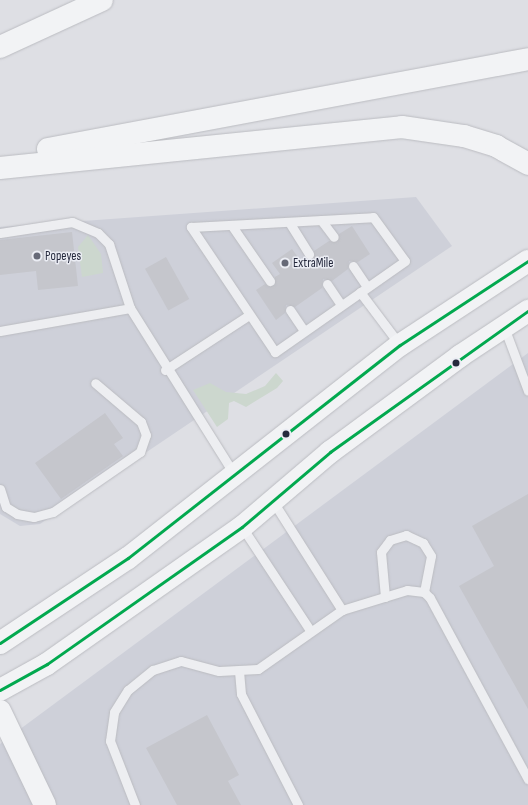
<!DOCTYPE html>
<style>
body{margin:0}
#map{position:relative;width:528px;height:805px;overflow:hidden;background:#dedfe4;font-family:"Sofia Sans Condensed",sans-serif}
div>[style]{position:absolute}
.built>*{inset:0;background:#ced0d9}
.green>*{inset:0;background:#ccd7ce}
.building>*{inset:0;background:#c5c6cc;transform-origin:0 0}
.roads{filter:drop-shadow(0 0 1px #bbbcc1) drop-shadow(0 0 1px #bbbcc1)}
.service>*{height:9px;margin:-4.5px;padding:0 4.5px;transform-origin:4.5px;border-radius:4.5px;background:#edeef1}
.secondary>*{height:22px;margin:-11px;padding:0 11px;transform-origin:11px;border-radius:11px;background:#f2f3f5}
.motorway>*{height:22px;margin:-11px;padding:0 11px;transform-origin:11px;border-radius:11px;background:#f2f3f5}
.bus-1>*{height:3px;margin:-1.5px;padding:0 1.5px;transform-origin:1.5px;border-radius:1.5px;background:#02a94f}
.dots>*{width:11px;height:11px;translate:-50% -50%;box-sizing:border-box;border:2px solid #ebedf4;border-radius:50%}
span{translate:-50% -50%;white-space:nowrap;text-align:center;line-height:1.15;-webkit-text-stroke:3px #ebedf4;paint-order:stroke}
.poi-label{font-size:13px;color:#25293d}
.left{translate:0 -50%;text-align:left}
</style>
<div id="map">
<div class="built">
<div style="clip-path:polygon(416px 197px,452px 246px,40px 524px,20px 526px,0 514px,0 227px)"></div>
<div style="clip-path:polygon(528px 353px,528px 805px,0 805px,0 744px)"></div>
</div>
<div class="green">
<div style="clip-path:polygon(88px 235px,101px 254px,103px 273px,82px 277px,78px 247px)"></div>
<div style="clip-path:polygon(276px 373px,283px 381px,277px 388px,246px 407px,234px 401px,229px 403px,228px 419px,217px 427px,193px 390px,210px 383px,226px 392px,246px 394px,265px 386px)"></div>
</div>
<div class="building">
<div style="clip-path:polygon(352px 226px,370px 254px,358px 262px,349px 261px,348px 269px,332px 281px,323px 279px,322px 288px,295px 307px,286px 305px,285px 313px,276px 320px,256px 290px,265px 284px,270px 287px,275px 284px,275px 277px,280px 274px,272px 263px,292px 249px,300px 260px,312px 259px,314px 251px,329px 241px,337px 242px,339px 234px)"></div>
<div style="clip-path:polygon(72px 232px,78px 286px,38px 290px,36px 271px,0 275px,0 240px)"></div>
<div style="left:166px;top:257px;width:48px;height:24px;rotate:61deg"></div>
<div style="clip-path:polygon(105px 413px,123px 438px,114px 444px,123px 456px,61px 499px,35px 463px)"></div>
<div style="clip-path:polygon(528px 494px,528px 709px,459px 586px,494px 566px,472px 526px)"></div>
<div style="clip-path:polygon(207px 715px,239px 775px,228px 781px,241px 805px,177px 805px,146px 748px)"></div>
</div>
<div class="roads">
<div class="service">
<div style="left:373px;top:217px;width:54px;rotate:54deg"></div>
<div style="left:405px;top:261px;width:159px;rotate:145deg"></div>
<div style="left:275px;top:352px;width:151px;rotate:-123.9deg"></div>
<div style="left:191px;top:227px;width:182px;rotate:-3.1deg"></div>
<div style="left:321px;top:220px;width:21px;rotate:53deg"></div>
<div style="left:289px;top:222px;width:38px;rotate:58deg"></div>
<div style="left:232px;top:226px;width:67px;rotate:55.4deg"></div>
<div style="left:0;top:233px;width:73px;rotate:-8.7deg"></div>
<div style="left:72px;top:222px;width:28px;rotate:23deg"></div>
<div style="left:98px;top:233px;width:16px;rotate:45deg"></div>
<div style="left:109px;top:244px;width:67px;rotate:71.8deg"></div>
<div style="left:353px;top:266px;width:25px;rotate:56deg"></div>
<div style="left:327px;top:284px;width:25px;rotate:56deg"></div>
<div style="left:360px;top:292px;width:66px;rotate:53deg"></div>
<div style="left:290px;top:310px;width:25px;rotate:56deg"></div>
<div style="left:504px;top:327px;width:68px;rotate:69.4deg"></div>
<div style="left:0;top:331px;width:132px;rotate:-10deg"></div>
<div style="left:130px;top:308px;width:196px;rotate:57.9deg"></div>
<div style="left:165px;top:370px;width:100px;rotate:-33.2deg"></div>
<div style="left:0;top:489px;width:19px;rotate:72deg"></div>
<div style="left:6px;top:507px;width:13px;rotate:32deg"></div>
<div style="left:17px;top:514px;width:17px;rotate:10deg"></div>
<div style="left:34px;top:517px;width:20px;rotate:-15deg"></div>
<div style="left:53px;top:512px;width:106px;rotate:-34.6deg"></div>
<div style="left:140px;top:452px;width:18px;rotate:-71deg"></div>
<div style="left:146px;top:435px;width:14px;rotate:-111deg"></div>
<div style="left:141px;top:422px;width:60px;rotate:-139.7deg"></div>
<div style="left:274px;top:503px;width:127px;rotate:57.6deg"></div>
<div style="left:242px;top:527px;width:123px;rotate:56.6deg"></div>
<div style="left:385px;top:597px;width:45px;rotate:-95.1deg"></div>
<div style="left:381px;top:552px;width:15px;rotate:-53deg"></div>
<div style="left:390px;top:540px;width:17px;rotate:-17deg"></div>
<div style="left:406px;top:535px;width:19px;rotate:25deg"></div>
<div style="left:423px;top:543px;width:15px;rotate:58deg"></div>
<div style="left:431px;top:556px;width:37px;rotate:101deg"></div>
<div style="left:239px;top:671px;width:23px;rotate:85deg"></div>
<div style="left:241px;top:694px;width:125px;rotate:62.8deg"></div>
<div style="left:135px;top:805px;width:69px;rotate:-111.3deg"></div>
<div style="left:110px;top:741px;width:29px;rotate:-82deg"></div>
<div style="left:114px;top:712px;width:26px;rotate:-58deg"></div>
<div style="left:128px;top:690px;width:32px;rotate:-39deg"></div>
<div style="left:153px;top:670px;width:29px;rotate:-18deg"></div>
<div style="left:181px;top:661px;width:39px;rotate:15deg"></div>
<div style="left:219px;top:671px;width:39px;rotate:-3deg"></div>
<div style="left:258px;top:669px;width:103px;rotate:-35.1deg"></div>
<div style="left:342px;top:610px;width:68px;rotate:-17.1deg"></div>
<div style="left:407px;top:590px;width:17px;rotate:7deg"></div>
<div style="left:424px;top:592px;width:8px;rotate:45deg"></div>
<div style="left:430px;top:598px;width:206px;rotate:61.6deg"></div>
</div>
<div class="secondary">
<div style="left:0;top:643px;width:154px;rotate:-33.6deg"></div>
<div style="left:128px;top:558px;width:345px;rotate:-38.1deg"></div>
<div style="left:400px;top:345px;width:153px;rotate:-33.3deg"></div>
<div style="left:0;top:690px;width:54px;rotate:-29deg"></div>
<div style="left:47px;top:664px;width:238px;rotate:-35.1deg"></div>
<div style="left:242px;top:527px;width:116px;rotate:-40.4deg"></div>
<div style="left:330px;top:452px;width:162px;rotate:-36.4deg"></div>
<div style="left:460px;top:356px;width:82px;rotate:-33.5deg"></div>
<div style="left:0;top:711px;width:104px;rotate:64.4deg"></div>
</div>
<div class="motorway">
<div style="left:0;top:47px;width:112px;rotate:-24.7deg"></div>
<div style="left:48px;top:149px;width:488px;rotate:-10.6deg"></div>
<div style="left:0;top:168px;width:404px;rotate:-5.8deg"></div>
<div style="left:402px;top:127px;width:63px;rotate:8.3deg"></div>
<div style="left:464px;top:136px;width:34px;rotate:17deg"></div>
<div style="left:496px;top:146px;width:37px;rotate:29deg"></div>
</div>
</div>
<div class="bus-1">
<div style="left:0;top:643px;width:154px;rotate:-33.6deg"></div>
<div style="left:128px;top:558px;width:345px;rotate:-38.1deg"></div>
<div style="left:400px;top:345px;width:153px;rotate:-33.3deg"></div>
<div style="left:0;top:690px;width:54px;rotate:-29deg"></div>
<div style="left:47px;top:664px;width:238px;rotate:-35.1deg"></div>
<div style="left:242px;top:527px;width:116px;rotate:-40.4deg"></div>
<div style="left:330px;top:452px;width:243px;rotate:-35.5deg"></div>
</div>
<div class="dots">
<div style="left:37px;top:256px;background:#666977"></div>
<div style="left:285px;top:263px;background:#666977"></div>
<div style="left:456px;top:363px;background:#25293d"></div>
<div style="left:286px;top:434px;background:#25293d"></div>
</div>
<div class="poi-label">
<span class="left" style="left:45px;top:256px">Popeyes</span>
<span class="left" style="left:293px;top:263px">ExtraMile</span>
</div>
</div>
